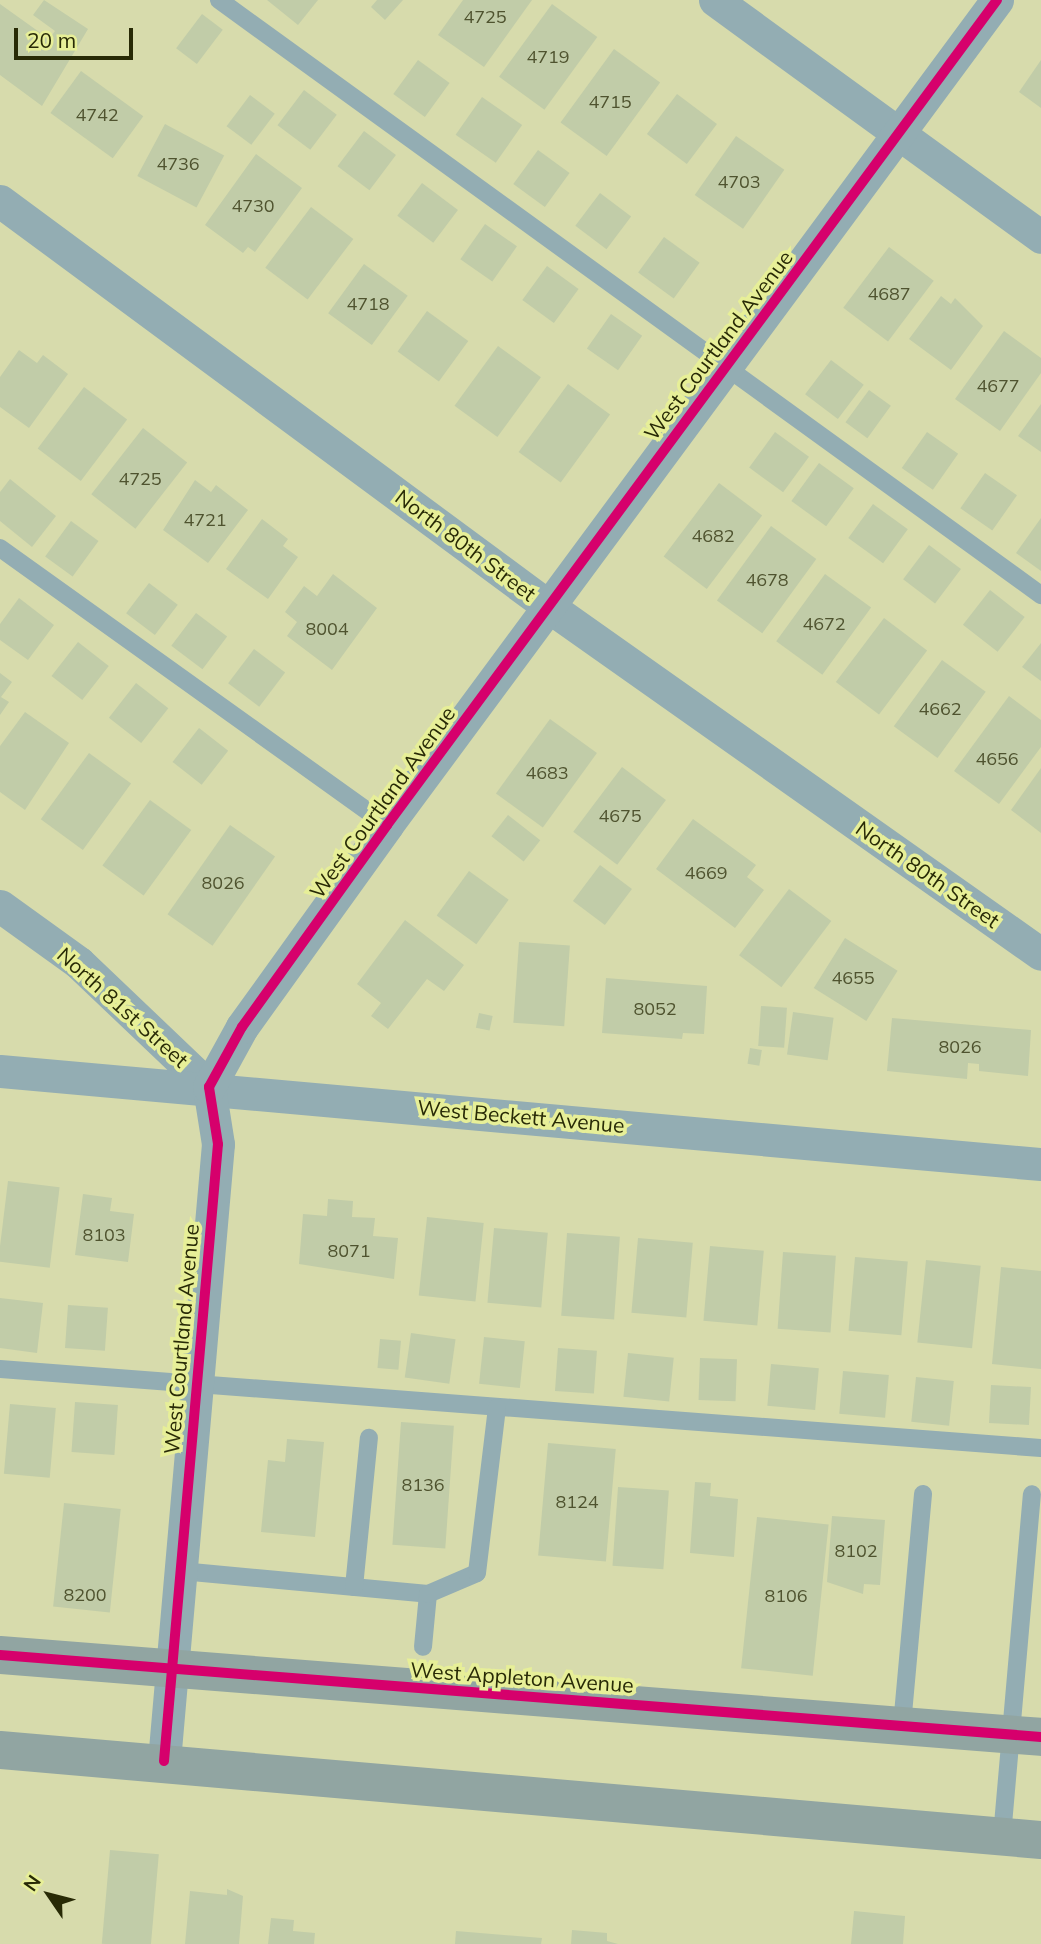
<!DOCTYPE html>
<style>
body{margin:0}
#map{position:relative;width:1041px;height:1944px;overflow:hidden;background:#d7dbac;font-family:Mulish,sans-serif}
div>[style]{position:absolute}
.building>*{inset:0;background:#c1cca8;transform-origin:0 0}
.lane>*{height:18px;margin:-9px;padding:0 9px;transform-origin:9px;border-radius:9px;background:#93adb3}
.street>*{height:33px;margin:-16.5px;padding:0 16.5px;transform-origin:16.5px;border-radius:16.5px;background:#93adb3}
.primary>*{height:38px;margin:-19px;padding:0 19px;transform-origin:19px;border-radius:19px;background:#91a5a2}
.cycleway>*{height:10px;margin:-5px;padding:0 5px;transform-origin:5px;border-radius:5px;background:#d6006c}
span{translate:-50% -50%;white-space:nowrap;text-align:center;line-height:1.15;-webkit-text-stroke:7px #e7ef98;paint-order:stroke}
.number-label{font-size:18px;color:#4f532f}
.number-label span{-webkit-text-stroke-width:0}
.street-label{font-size:21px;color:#282a06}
.north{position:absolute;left:14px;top:1860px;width:70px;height:70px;-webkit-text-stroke:5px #e7ef98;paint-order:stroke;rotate:305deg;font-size:19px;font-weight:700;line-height:28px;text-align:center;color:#282a06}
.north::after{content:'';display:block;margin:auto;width:24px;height:32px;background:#282a06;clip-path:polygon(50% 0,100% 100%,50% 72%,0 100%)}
.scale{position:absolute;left:14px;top:28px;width:119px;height:32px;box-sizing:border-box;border:4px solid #282a06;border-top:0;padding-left:9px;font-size:21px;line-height:24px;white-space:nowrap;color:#282a06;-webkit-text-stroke:5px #e7ef98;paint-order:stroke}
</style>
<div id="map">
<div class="building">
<div style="clip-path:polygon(44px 0,88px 29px,42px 106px,0 75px,0 4px,49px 39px,55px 31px,33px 15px)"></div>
<div style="clip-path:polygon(267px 0,318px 0,298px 25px)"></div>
<div style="clip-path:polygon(377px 0,403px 0,385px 20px,371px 7px)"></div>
<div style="clip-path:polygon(463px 0,532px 0,484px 67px,438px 35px)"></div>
<div style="left:552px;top:4px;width:56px;height:90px;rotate:36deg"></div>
<div style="left:202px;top:14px;width:26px;height:43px;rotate:37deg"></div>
<div style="left:614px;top:49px;width:57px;height:91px;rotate:36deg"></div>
<div style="left:418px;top:60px;width:39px;height:42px;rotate:36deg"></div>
<div style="clip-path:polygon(1041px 60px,1041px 108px,1019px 92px)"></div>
<div style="left:81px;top:71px;width:77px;height:52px;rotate:36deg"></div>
<div style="left:304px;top:90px;width:41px;height:44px;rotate:37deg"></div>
<div style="left:677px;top:94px;width:50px;height:50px;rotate:37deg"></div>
<div style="left:250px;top:95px;width:31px;height:39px;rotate:37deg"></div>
<div style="left:482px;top:97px;width:49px;height:46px;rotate:35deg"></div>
<div style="left:165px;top:124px;width:67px;height:59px;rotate:28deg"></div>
<div style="left:364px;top:131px;width:40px;height:44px;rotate:37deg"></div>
<div style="left:736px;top:136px;width:59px;height:72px;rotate:35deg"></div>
<div style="left:538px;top:150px;width:39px;height:42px;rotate:36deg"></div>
<div style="clip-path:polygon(256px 154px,302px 188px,255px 252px,248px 247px,243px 253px,205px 225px)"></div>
<div style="left:422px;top:183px;width:45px;height:41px;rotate:37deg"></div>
<div style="left:600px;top:193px;width:39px;height:41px;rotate:37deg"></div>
<div style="left:311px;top:207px;width:53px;height:76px;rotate:37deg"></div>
<div style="left:485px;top:224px;width:39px;height:43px;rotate:35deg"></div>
<div style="left:664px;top:237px;width:44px;height:44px;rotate:36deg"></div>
<div style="left:889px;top:247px;width:56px;height:76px;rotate:37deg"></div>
<div style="left:364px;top:264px;width:54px;height:61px;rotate:36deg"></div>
<div style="left:547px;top:266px;width:39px;height:42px;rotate:36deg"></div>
<div style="clip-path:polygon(941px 296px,951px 304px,955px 298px,983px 326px,951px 370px,909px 339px)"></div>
<div style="left:427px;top:311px;width:51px;height:50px;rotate:36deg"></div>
<div style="left:611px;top:314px;width:38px;height:42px;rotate:35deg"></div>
<div style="clip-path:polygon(1004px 331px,1041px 358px,1041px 373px,1000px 431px,955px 399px)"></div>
<div style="left:498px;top:346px;width:53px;height:74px;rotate:36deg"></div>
<div style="clip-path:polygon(19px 350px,37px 363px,43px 355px,68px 374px,29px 428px,0 407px,0 377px)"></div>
<div style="left:831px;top:360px;width:41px;height:43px;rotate:37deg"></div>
<div style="left:568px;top:384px;width:52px;height:84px;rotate:36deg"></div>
<div style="left:84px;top:387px;width:54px;height:77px;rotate:37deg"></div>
<div style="left:869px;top:390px;width:27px;height:40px;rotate:36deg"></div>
<div style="clip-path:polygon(1041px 404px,1041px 452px,1018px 436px)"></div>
<div style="left:143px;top:428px;width:56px;height:84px;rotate:38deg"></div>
<div style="left:775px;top:432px;width:42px;height:44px;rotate:36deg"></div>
<div style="left:927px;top:432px;width:38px;height:44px;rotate:35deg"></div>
<div style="left:819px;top:463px;width:43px;height:47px;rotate:36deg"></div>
<div style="left:985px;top:473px;width:39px;height:43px;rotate:35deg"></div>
<div style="clip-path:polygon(10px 479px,56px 516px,32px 547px,0 521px,0 492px)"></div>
<div style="clip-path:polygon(195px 480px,211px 492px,216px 485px,248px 510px,208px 563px,163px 530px)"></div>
<div style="left:719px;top:483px;width:54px;height:92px;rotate:37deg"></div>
<div style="left:873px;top:504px;width:43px;height:42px;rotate:36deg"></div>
<div style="clip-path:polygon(1041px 518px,1041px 571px,1016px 553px)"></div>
<div style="clip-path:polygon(262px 519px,288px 539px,283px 546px,298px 557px,268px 599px,226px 569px)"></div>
<div style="left:71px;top:521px;width:34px;height:44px;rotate:36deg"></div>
<div style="left:771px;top:526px;width:56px;height:92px;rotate:36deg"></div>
<div style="left:929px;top:545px;width:40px;height:43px;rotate:37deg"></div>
<div style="clip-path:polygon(333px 574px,377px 608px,332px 670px,287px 636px,297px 622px,285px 612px,304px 586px,317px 596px)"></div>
<div style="left:825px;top:574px;width:57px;height:83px;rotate:36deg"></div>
<div style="left:149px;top:583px;width:36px;height:38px;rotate:37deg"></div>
<div style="left:990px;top:590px;width:44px;height:44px;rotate:38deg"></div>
<div style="clip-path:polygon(19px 598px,54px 625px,28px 660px,0 640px,0 624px)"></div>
<div style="left:196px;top:613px;width:39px;height:41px;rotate:37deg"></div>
<div style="left:884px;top:618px;width:54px;height:80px;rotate:37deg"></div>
<div style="left:78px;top:642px;width:39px;height:43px;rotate:38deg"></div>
<div style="clip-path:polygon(1041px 643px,1041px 681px,1022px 667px)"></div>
<div style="left:254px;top:649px;width:39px;height:43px;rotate:37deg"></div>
<div style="left:942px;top:660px;width:54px;height:82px;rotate:36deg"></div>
<div style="clip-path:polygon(0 673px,12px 682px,1px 697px,9px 702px,0 715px)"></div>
<div style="left:136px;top:683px;width:41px;height:44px;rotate:38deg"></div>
<div style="clip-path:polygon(1009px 696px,1041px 720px,1041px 747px,999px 804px,954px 771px)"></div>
<div style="clip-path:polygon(25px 712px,69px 743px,25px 810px,0 792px,0 746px)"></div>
<div style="left:550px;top:719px;width:58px;height:92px;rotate:36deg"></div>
<div style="left:199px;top:728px;width:37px;height:43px;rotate:38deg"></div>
<div style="left:89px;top:753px;width:52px;height:82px;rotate:36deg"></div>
<div style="left:622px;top:767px;width:55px;height:81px;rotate:37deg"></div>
<div style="clip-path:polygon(1041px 768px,1041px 833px,1011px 810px)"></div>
<div style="left:150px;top:800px;width:51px;height:81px;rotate:36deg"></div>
<div style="left:508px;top:815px;width:41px;height:27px;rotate:38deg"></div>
<div style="clip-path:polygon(693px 819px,756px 865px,747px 877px,764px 890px,735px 928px,656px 869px)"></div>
<div style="left:230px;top:825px;width:55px;height:109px;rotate:35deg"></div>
<div style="left:600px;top:865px;width:40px;height:45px;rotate:37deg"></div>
<div style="left:469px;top:871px;width:49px;height:55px;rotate:36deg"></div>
<div style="left:789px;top:889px;width:53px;height:83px;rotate:37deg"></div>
<div style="clip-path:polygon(405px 920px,464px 965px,444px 991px,427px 979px,388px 1029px,371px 1016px,381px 1003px,357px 984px)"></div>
<div style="left:845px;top:938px;width:62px;height:59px;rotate:32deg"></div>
<div style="left:519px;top:942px;width:51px;height:81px;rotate:4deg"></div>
<div style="clip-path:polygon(606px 978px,707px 986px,704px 1034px,683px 1033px,682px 1039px,602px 1033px)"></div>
<div style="left:761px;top:1006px;width:26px;height:40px;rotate:4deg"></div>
<div style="left:793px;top:1012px;width:41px;height:43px;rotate:8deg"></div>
<div style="left:479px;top:1013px;width:14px;height:15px;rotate:12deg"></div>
<div style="clip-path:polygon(892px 1018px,1031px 1030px,1028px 1076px,979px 1071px,979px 1064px,968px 1063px,967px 1079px,887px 1071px)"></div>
<div style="left:750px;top:1048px;width:12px;height:16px;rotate:9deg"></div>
<div style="left:8px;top:1181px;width:52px;height:81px;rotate:7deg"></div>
<div style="clip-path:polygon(83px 1194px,112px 1198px,110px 1211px,134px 1214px,128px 1262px,75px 1255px)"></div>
<div style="clip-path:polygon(328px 1199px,353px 1201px,352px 1217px,375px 1218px,373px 1236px,398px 1238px,394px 1279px,299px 1264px,303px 1214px,327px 1216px)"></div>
<div style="left:427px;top:1217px;width:57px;height:79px;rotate:6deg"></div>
<div style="left:494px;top:1228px;width:54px;height:75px;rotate:5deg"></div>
<div style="left:567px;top:1233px;width:53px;height:83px;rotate:4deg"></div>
<div style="left:638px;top:1238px;width:55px;height:75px;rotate:5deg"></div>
<div style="left:710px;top:1246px;width:54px;height:75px;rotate:5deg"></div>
<div style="left:783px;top:1252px;width:53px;height:77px;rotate:4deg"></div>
<div style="left:855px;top:1257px;width:53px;height:74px;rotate:5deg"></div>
<div style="left:926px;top:1260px;width:55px;height:83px;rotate:6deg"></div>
<div style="clip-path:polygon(1001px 1267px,1041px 1271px,1041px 1369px,992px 1364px)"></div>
<div style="clip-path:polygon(0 1298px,43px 1303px,37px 1353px,0 1348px)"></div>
<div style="left:68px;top:1305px;width:40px;height:43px;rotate:4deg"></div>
<div style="left:411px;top:1333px;width:45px;height:45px;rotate:8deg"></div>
<div style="left:484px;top:1337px;width:41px;height:47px;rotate:6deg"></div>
<div style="left:380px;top:1339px;width:21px;height:29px;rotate:5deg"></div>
<div style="left:558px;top:1348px;width:39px;height:43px;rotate:4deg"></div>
<div style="left:628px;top:1353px;width:46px;height:44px;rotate:6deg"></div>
<div style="left:700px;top:1358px;width:37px;height:42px;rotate:2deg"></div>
<div style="left:771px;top:1364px;width:48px;height:42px;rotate:5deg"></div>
<div style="left:843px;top:1371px;width:46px;height:43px;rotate:5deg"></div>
<div style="left:916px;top:1377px;width:38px;height:45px;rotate:6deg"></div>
<div style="left:991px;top:1385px;width:40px;height:38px;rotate:3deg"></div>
<div style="left:75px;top:1402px;width:43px;height:50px;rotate:4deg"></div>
<div style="left:10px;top:1404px;width:46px;height:70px;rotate:5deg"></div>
<div style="left:401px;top:1422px;width:53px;height:123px;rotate:4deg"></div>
<div style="clip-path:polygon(287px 1439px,324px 1442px,315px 1537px,261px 1532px,268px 1460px,285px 1462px)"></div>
<div style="left:548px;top:1443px;width:68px;height:113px;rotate:5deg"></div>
<div style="clip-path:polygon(695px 1482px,711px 1483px,710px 1496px,738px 1499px,734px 1557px,690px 1553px)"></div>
<div style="left:618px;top:1487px;width:51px;height:79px;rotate:4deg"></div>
<div style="left:64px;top:1503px;width:57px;height:104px;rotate:6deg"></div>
<div style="clip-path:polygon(832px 1516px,885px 1520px,880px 1585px,864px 1584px,863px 1594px,827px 1582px)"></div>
<div style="left:757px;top:1517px;width:72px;height:152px;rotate:6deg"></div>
<div style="left:110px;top:1850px;width:49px;height:94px;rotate:5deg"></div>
<div style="clip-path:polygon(227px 1889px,243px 1896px,239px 1944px,185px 1944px,190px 1891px,227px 1895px)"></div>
<div style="clip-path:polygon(854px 1911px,905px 1916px,903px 1944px,851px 1944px)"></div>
<div style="clip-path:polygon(271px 1918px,294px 1920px,293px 1931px,315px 1933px,314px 1944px,268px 1944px)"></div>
<div style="clip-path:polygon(572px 1930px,607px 1933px,607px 1941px,618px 1944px,571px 1944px)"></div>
<div style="clip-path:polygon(456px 1931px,542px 1938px,541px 1944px,455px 1944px)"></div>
</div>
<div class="lane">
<div style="left:219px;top:0;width:1015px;rotate:35.9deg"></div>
<div style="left:0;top:548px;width:476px;rotate:35.6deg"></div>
<div style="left:0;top:1369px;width:1044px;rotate:4.34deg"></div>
<div style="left:181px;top:1571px;width:248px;rotate:5.3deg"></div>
<div style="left:428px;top:1594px;width:53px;rotate:95.4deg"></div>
<div style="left:354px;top:1587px;width:150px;rotate:-84.3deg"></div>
<div style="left:428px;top:1594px;width:53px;rotate:-23.2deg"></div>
<div style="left:477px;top:1573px;width:166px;rotate:-83.1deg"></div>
<div style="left:902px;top:1725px;width:232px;rotate:-84.8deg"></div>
<div style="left:1002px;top:1836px;width:343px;rotate:-85deg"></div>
</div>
<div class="street">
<div style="left:715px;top:0;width:403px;rotate:36deg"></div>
<div style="left:0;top:201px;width:681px;rotate:36.47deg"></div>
<div style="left:548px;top:606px;width:603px;rotate:35.22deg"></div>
<div style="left:0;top:906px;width:97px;rotate:35.8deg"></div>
<div style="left:79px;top:963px;width:180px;rotate:43.6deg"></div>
<div style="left:0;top:1071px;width:1045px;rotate:5.11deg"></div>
<div style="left:164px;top:1761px;width:619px;rotate:-85deg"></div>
<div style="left:218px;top:1144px;width:58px;rotate:-99deg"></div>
<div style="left:209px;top:1087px;width:68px;rotate:-61.2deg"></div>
<div style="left:242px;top:1027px;width:249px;rotate:-54.3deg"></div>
<div style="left:387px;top:825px;width:1026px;rotate:-53.52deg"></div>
</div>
<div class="primary">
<div style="left:0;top:1655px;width:1044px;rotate:4.5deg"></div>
<div style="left:0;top:1750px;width:1045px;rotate:4.94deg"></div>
</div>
<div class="cycleway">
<div style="left:0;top:1655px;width:1044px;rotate:4.5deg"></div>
<div style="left:164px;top:1761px;width:619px;rotate:-85deg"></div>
<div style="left:218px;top:1144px;width:58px;rotate:-99deg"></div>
<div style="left:209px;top:1087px;width:68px;rotate:-61.2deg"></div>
<div style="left:242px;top:1027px;width:249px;rotate:-54.3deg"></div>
<div style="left:387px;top:825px;width:1026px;rotate:-53.52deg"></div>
</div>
<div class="number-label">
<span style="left:485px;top:17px">4725</span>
<span style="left:548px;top:57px">4719</span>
<span style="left:610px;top:102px">4715</span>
<span style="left:97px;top:115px">4742</span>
<span style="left:178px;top:164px">4736</span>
<span style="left:739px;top:182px">4703</span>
<span style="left:253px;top:206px">4730</span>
<span style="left:889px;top:294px">4687</span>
<span style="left:368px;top:304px">4718</span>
<span style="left:998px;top:386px">4677</span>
<span style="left:140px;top:479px">4725</span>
<span style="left:205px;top:520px">4721</span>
<span style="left:713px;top:536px">4682</span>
<span style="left:767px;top:580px">4678</span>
<span style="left:824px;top:624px">4672</span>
<span style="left:327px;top:629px">8004</span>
<span style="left:940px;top:709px">4662</span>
<span style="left:997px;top:759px">4656</span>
<span style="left:547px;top:773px">4683</span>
<span style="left:620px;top:816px">4675</span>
<span style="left:706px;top:873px">4669</span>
<span style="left:223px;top:883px">8026</span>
<span style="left:853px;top:978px">4655</span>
<span style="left:655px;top:1009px">8052</span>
<span style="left:960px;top:1047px">8026</span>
<span style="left:104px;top:1235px">8103</span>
<span style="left:349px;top:1251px">8071</span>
<span style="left:423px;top:1485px">8136</span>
<span style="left:577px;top:1502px">8124</span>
<span style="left:856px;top:1551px">8102</span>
<span style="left:85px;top:1595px">8200</span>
<span style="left:786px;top:1596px">8106</span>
</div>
<div class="street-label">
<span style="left:718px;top:345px;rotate:-53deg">West Courtland Avenue</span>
<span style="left:466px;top:545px;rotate:37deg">North 80th Street</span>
<span style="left:382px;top:802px;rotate:-54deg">West Courtland Avenue</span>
<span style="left:928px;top:874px;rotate:35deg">North 80th Street</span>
<span style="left:123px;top:1007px;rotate:42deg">North 81st Street</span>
<span style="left:521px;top:1116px;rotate:5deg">West Beckett Avenue</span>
<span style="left:181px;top:1339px;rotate:-85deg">West Courtland Avenue</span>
<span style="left:522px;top:1677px;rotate:4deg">West Appleton Avenue</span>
</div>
<div class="north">N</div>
<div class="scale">20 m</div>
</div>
